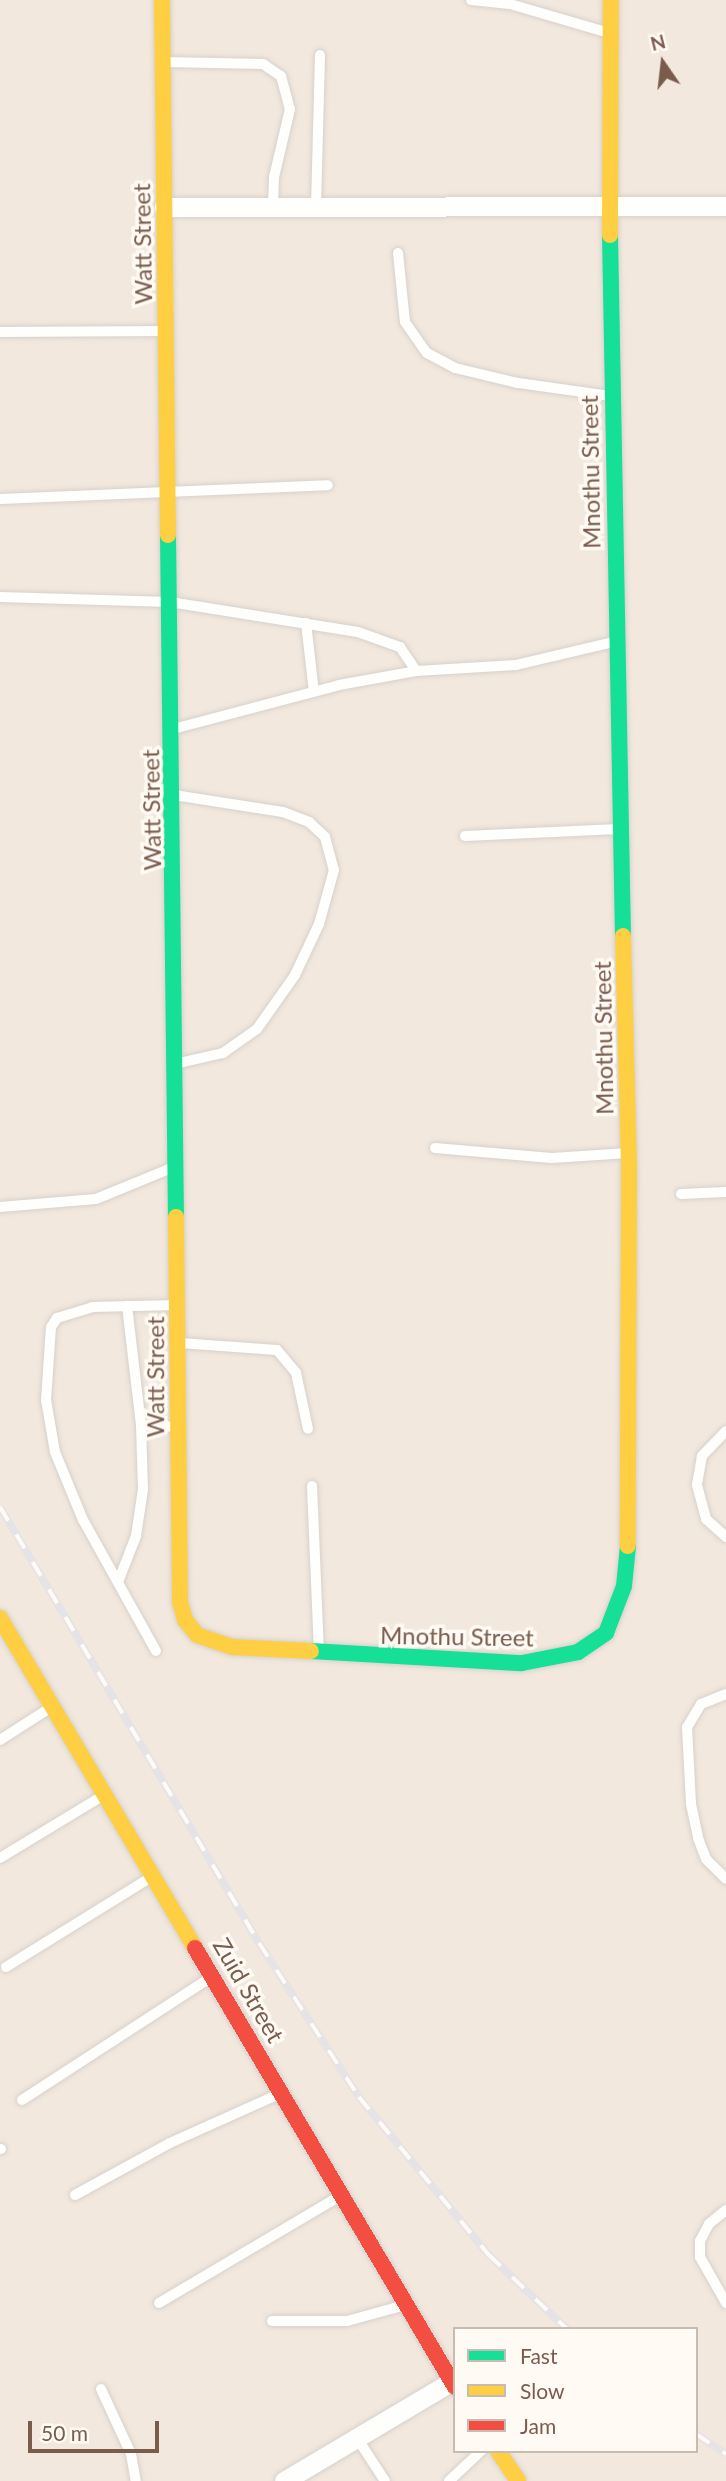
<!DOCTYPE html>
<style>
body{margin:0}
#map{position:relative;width:726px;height:2481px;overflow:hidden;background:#f9f5f0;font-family:Lato,sans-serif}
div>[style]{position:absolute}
.residential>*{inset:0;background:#f2e8de}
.roads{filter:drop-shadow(0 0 2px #d7d1cb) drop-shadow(0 0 2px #d7d1cb)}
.lane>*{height:10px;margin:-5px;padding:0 5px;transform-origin:5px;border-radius:5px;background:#fefefd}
.street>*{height:19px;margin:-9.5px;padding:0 9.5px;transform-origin:9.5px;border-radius:9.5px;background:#fefefd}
.fast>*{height:16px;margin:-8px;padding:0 8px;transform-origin:8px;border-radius:8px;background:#16e098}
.slow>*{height:16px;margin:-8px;padding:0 8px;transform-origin:8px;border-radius:8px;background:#ffcf43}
.jam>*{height:16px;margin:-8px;padding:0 8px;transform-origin:8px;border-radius:8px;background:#f24e42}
.rail>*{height:8px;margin-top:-4px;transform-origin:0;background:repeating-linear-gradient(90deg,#fffaf3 0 16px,#e6e3e7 0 32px);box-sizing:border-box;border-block:2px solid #e6e3e7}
span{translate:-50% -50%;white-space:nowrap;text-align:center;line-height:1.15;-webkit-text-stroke:7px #fffaf3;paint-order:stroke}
.street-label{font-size:24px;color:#7a5c4d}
.legend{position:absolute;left:453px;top:2327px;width:245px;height:126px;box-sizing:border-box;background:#fffaf3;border:2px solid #cabbb1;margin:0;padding:9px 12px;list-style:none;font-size:21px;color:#7a5c4d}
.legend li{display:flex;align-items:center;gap:14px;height:35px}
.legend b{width:35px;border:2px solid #cabbb1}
.north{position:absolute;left:628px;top:28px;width:70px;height:70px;-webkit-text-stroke:5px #fffaf3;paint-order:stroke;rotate:346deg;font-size:19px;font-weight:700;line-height:28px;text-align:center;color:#7a5c4d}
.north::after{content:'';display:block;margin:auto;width:24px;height:32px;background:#7a5c4d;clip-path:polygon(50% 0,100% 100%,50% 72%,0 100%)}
.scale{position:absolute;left:28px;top:2421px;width:131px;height:32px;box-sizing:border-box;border:4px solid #7a5c4d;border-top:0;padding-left:9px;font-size:21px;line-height:24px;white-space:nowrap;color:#7a5c4d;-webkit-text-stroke:5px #fffaf3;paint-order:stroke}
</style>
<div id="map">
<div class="residential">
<div style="clip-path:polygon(evenodd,0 0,726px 0,726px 2481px,0 2481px,0 0,455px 2329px,696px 2329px,696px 2451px,455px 2451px,455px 2329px)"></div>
</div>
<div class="roads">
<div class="lane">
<div style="left:471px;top:0;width:39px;rotate:6deg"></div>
<div style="left:510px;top:4px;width:103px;rotate:16.3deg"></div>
<div style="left:165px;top:62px;width:98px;rotate:1.2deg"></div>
<div style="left:263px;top:64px;width:22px;rotate:34deg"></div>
<div style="left:281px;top:76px;width:34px;rotate:75deg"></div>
<div style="left:290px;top:109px;width:70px;rotate:103.2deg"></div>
<div style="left:274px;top:177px;width:30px;rotate:92deg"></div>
<div style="left:316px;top:207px;width:152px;rotate:-88.5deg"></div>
<div style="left:398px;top:253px;width:69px;rotate:84.2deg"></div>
<div style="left:405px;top:322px;width:38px;rotate:55deg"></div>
<div style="left:427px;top:353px;width:32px;rotate:28deg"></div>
<div style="left:455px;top:368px;width:65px;rotate:13.4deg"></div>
<div style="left:518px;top:383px;width:93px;rotate:8deg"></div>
<div style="left:0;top:332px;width:165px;rotate:-0.3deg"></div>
<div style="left:0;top:499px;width:328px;rotate:-2.4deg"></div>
<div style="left:0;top:597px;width:170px;rotate:1.7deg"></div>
<div style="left:170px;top:602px;width:190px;rotate:9.1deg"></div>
<div style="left:358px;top:632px;width:45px;rotate:19.7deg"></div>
<div style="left:400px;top:647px;width:29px;rotate:56deg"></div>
<div style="left:306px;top:623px;width:69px;rotate:83.4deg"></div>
<div style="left:173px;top:729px;width:172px;rotate:-14.8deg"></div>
<div style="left:339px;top:685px;width:78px;rotate:-10.3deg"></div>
<div style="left:416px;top:671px;width:100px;rotate:-3.4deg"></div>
<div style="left:516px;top:665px;width:100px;rotate:-13.3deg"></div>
<div style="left:174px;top:795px;width:110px;rotate:8.9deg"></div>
<div style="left:283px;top:812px;width:28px;rotate:21deg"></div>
<div style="left:309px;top:822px;width:22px;rotate:43deg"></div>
<div style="left:325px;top:837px;width:34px;rotate:75deg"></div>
<div style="left:334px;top:870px;width:56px;rotate:105.5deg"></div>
<div style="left:319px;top:924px;width:56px;rotate:115.2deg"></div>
<div style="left:295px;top:975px;width:66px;rotate:125.1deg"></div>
<div style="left:257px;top:1029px;width:42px;rotate:144.8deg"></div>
<div style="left:223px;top:1053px;width:49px;rotate:167.1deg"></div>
<div style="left:465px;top:836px;width:154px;rotate:-2.6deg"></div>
<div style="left:435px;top:1148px;width:117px;rotate:4.9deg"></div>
<div style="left:552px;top:1158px;width:76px;rotate:-3.8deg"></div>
<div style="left:681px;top:1194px;width:45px;rotate:-2.5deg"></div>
<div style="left:0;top:1207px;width:96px;rotate:-4.8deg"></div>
<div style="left:96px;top:1199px;width:84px;rotate:-22.3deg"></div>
<div style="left:180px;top:1343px;width:97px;rotate:4.1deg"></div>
<div style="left:277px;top:1350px;width:30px;rotate:50deg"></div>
<div style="left:296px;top:1373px;width:57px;rotate:77.9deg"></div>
<div style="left:141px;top:1425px;width:36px;rotate:3deg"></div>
<div style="left:726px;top:1431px;width:35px;rotate:134deg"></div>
<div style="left:702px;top:1456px;width:29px;rotate:100deg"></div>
<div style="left:697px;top:1485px;width:35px;rotate:75deg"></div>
<div style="left:706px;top:1519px;width:27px;rotate:42deg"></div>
<div style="left:312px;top:1486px;width:164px;rotate:87.6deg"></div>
<div style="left:118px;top:1582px;width:49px;rotate:-68.6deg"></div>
<div style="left:136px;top:1536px;width:48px;rotate:-81.5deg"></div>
<div style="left:143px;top:1489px;width:64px;rotate:-91.8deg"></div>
<div style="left:141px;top:1425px;width:120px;rotate:-96.7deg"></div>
<div style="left:156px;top:1651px;width:150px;rotate:-119.1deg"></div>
<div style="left:83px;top:1520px;width:74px;rotate:-112.4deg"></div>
<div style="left:55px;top:1452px;width:53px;rotate:-99.8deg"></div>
<div style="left:46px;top:1400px;width:73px;rotate:-86.1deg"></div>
<div style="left:51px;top:1327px;width:11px;rotate:-56deg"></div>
<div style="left:57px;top:1318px;width:37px;rotate:-17deg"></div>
<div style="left:92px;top:1307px;width:85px;rotate:-1.3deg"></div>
<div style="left:726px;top:1694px;width:27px;rotate:158deg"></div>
<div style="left:701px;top:1704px;width:27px;rotate:121deg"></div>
<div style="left:687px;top:1727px;width:77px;rotate:87deg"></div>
<div style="left:691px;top:1804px;width:35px;rotate:78deg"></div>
<div style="left:698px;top:1838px;width:22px;rotate:69deg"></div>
<div style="left:706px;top:1859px;width:28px;rotate:45deg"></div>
<div style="left:0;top:1740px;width:63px;rotate:-32.7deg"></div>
<div style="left:0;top:1858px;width:122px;rotate:-31.2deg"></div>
<div style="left:6px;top:1967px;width:171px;rotate:-31.8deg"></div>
<div style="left:22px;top:2100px;width:224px;rotate:-33deg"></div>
<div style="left:0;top:2149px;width:1px"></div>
<div style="left:75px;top:2195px;width:108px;rotate:-28.7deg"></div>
<div style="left:170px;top:2143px;width:122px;rotate:-24.2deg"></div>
<div style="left:726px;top:2210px;width:22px;rotate:141deg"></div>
<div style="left:709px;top:2224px;width:19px;rotate:118deg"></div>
<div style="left:700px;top:2241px;width:16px;rotate:90deg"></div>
<div style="left:700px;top:2257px;width:53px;rotate:60.5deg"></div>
<div style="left:159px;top:2303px;width:210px;rotate:-30.6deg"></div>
<div style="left:272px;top:2321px;width:75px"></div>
<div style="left:347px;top:2321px;width:60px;rotate:-15.4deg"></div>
<div style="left:101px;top:2389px;width:72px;rotate:65.2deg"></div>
<div style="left:131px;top:2454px;width:27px;rotate:80deg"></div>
<div style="left:357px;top:2438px;width:51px;rotate:56.9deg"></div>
<div style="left:449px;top:2481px;width:44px;rotate:-43.2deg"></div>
</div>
<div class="street">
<div style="left:164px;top:207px;width:562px;rotate:-0.1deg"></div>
<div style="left:284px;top:2481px;width:194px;rotate:-30.7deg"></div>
</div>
<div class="fast">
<div style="left:610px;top:235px;width:701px;rotate:88.94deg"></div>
<div style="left:168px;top:535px;width:682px;rotate:89.33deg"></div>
<div style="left:311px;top:1651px;width:211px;rotate:3.3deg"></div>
<div style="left:522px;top:1663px;width:57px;rotate:-11.1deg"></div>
<div style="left:578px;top:1652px;width:34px;rotate:-34deg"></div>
<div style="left:606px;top:1633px;width:50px;rotate:-69deg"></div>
<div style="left:624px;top:1586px;width:40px;rotate:-84.3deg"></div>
</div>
<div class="slow">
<div style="left:162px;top:0;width:535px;rotate:89.36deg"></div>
<div style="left:610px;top:235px;width:235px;rotate:-89.8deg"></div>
<div style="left:623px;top:936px;width:233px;rotate:88.5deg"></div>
<div style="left:629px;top:1169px;width:377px;rotate:90.2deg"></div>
<div style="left:176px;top:1217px;width:385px;rotate:89.4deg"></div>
<div style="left:180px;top:1602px;width:19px;rotate:74deg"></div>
<div style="left:185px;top:1620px;width:19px;rotate:51deg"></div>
<div style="left:197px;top:1635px;width:37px;rotate:19deg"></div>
<div style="left:232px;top:1647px;width:79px;rotate:2.9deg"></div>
<div style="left:0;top:1618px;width:383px;rotate:59.4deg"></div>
<div style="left:498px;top:2451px;width:36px;rotate:56deg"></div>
</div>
<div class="jam">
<div style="left:195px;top:1948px;width:510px;rotate:59.36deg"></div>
</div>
</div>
<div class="rail">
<div style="left:0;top:1507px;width:507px;rotate:59.29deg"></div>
<div style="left:259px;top:1943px;width:184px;rotate:57deg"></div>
<div style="left:359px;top:2097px;width:205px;rotate:50.6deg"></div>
<div style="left:489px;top:2255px;width:108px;rotate:43.5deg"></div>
<div style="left:696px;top:2434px;width:36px;rotate:34deg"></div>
</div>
<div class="street-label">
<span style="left:142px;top:244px;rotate:-91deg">Watt Street</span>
<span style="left:590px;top:472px;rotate:-91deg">Mnothu Street</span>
<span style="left:151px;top:810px;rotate:-91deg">Watt Street</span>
<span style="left:603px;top:1038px;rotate:-91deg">Mnothu Street</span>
<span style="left:155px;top:1377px;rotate:-90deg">Watt Street</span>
<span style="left:457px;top:1636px;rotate:1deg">Mnothu Street</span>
<span style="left:249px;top:1990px;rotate:60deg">Zuid Street</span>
</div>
<ul class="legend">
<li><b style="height:9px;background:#16e098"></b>Fast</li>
<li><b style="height:9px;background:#ffcf43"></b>Slow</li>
<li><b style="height:9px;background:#f24e42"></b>Jam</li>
</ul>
<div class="north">N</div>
<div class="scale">50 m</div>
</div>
